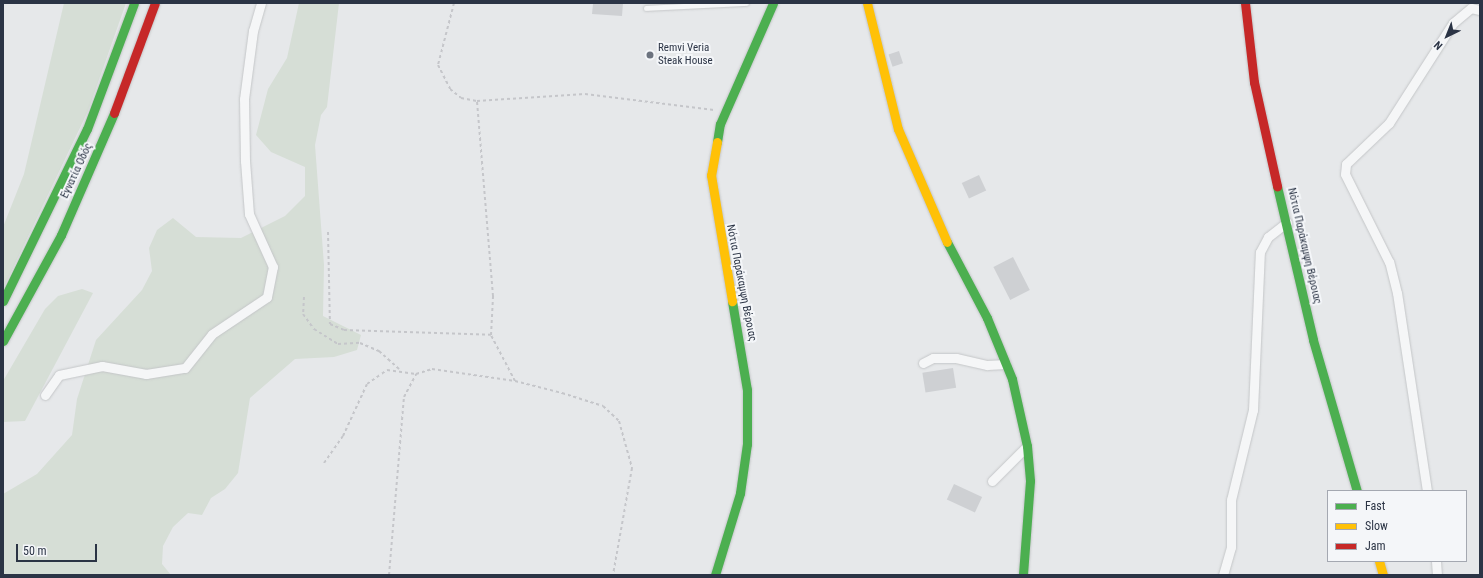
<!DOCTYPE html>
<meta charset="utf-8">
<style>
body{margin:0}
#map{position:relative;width:1483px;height:578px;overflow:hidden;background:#e6e8ea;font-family:"Roboto Condensed",sans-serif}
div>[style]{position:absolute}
.green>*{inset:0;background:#d6ded6}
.building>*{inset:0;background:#ced0d3;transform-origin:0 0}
.path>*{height:2px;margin-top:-1px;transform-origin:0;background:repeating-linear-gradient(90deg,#c5c6ca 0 3px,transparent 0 6px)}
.roads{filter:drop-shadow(0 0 1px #c4c6c8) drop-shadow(0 0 1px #c4c6c8)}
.lane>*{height:4.5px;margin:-2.25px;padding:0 2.25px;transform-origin:2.25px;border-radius:2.25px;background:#f5f6f7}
.street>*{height:9px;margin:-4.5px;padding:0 4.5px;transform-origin:4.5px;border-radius:4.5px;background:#f5f6f7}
.fast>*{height:9px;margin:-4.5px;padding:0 4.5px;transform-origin:4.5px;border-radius:4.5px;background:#4caf50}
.slow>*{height:9px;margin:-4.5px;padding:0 4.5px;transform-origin:4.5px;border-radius:4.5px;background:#ffc107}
.jam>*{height:9px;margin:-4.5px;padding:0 4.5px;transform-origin:4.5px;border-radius:4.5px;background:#c62828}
.dots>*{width:11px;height:11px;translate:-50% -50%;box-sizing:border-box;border:2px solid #f4f6f9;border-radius:50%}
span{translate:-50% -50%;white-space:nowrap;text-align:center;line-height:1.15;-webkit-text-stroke:4px #f4f6f9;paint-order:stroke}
.poi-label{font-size:11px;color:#2b3445}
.left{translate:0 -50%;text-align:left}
.street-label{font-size:11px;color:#2b3445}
.frame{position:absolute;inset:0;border:4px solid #2b3445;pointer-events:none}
.legend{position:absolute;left:1327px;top:490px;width:140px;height:72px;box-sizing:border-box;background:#f4f6f9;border:1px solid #a4a8b1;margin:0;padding:5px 7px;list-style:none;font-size:12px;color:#2b3445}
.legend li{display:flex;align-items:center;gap:8px;height:20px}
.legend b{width:20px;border:1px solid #a4a8b1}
.north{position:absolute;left:1427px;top:16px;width:40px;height:40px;-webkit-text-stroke:3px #f4f6f9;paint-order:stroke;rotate:223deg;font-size:11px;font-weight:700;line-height:16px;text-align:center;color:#2b3445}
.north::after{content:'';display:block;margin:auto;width:14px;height:18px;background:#2b3445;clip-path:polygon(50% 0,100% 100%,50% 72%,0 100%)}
.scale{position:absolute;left:16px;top:544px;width:81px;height:18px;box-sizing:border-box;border:2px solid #2b3445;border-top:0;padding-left:5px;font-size:12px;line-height:14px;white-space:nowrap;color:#2b3445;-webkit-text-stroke:3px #f4f6f9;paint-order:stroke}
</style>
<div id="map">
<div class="green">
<div style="clip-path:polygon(64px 3px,126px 3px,88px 111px,3px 289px,3px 227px,24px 174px)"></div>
<div style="clip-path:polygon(299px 3px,339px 3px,327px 107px,321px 115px,315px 145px,324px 265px,323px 316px,361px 335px,357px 350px,334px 357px,295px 359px,250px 398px,238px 473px,225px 489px,211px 498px,202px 515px,188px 513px,173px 527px,163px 546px,162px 564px,171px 575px,3px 575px,3px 494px,37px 474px,72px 435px,77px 399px,96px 340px,142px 290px,152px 271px,149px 248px,157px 230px,173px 218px,196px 237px,241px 238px,285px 216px,305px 196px,305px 167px,271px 152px,256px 135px,268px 89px,287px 58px)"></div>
<div style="clip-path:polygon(82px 289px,93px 293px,25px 421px,3px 422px,3px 381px,45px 309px,58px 296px)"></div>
</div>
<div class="building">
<div style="clip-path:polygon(604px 3px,623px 3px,622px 16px,592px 14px,593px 4px)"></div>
<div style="left:899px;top:51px;width:13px;height:11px;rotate:72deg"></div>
<div style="left:979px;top:175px;width:17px;height:19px;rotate:65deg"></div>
<div style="left:1013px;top:257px;width:37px;height:22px;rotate:63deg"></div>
<div style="left:953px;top:368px;width:20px;height:31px;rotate:81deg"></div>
<div style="left:954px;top:484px;width:31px;height:17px;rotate:25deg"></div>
</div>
<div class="path">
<div style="left:454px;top:3px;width:64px;rotate:104.5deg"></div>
<div style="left:438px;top:65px;width:27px;rotate:63deg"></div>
<div style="left:450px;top:89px;width:14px;rotate:39deg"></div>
<div style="left:461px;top:98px;width:16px;rotate:11deg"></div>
<div style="left:328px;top:232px;width:92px;rotate:88.8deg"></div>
<div style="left:330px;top:324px;width:15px;rotate:23deg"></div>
<div style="left:344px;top:330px;width:147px;rotate:1.9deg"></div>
<div style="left:304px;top:297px;width:17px;rotate:93deg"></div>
<div style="left:303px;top:314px;width:19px;rotate:54deg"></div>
<div style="left:314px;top:329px;width:28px;rotate:32deg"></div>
<div style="left:338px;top:344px;width:22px;rotate:-3deg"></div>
<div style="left:360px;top:343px;width:21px;rotate:23deg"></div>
<div style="left:379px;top:351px;width:27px;rotate:42deg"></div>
<div style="left:515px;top:381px;width:52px;rotate:-117.6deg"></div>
<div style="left:491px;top:335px;width:39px;rotate:-87deg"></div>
<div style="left:493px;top:296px;width:196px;rotate:-94.7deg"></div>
<div style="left:477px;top:101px;width:108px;rotate:-3.7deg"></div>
<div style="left:585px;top:94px;width:130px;rotate:7.1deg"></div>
<div style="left:324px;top:463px;width:33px;rotate:-55deg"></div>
<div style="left:343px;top:436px;width:57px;rotate:-65.2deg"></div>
<div style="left:367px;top:384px;width:24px;rotate:-35deg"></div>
<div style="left:387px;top:370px;width:29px;rotate:8deg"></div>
<div style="left:389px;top:575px;width:179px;rotate:-85.2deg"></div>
<div style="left:404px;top:397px;width:26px;rotate:-62deg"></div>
<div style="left:416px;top:374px;width:17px;rotate:-17deg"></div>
<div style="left:432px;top:369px;width:84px;rotate:8.2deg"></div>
<div style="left:515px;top:381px;width:49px;rotate:14.3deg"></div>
<div style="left:562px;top:393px;width:43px;rotate:17.6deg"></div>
<div style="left:603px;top:406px;width:22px;rotate:43deg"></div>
<div style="left:619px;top:421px;width:49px;rotate:74.5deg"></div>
<div style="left:632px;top:468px;width:109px;rotate:100.1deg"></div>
</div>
<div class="roads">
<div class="lane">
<div style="left:646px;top:8px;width:100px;rotate:-2.9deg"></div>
</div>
<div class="street">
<div style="left:923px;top:363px;width:11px;rotate:-27deg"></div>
<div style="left:933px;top:358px;width:23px"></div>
<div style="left:956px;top:358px;width:32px;rotate:13deg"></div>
<div style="left:987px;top:365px;width:19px;rotate:-3deg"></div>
<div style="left:45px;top:395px;width:24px;rotate:-55deg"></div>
<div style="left:59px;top:375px;width:44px;rotate:-11.8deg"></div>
<div style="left:102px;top:366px;width:45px;rotate:10.3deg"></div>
<div style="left:146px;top:374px;width:39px;rotate:-9deg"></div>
<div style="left:185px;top:368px;width:43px;rotate:-51.5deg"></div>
<div style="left:212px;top:334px;width:66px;rotate:-33.9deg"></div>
<div style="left:267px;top:297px;width:31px;rotate:-79deg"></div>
<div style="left:273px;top:267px;width:58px;rotate:-114.4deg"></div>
<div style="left:249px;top:214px;width:53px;rotate:-94.3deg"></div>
<div style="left:245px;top:161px;width:62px;rotate:-90.9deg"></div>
<div style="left:244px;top:99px;width:69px;rotate:-82.5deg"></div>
<div style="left:253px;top:31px;width:29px;rotate:-74deg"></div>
<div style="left:992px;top:481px;width:49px;rotate:-45deg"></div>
<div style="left:1427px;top:491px;width:200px;rotate:-98.6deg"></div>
<div style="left:1397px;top:293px;width:32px;rotate:-104deg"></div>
<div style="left:1389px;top:262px;width:98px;rotate:-116.6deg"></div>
<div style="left:1345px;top:174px;width:10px;rotate:-84deg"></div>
<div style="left:1346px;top:164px;width:59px;rotate:-43.6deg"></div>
<div style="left:1389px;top:123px;width:119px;rotate:-57.4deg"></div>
<div style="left:1453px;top:23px;width:23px;rotate:-40deg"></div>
<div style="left:1471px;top:8px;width:9px;rotate:13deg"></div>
<div style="left:1436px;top:561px;width:14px;rotate:86deg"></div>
<div style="left:1223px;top:575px;width:29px;rotate:-74deg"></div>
<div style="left:1231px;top:547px;width:47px;rotate:-90deg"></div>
<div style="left:1231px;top:500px;width:93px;rotate:-76.3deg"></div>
<div style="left:1253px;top:410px;width:158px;rotate:-87.5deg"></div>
<div style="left:1260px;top:252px;width:17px;rotate:-62deg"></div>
<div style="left:1268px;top:237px;width:24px;rotate:-38deg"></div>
</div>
<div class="fast">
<div style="left:717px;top:142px;width:18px;rotate:-81deg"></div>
<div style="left:720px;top:124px;width:132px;rotate:-66.3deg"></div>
<div style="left:1277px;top:186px;width:158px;rotate:76.8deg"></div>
<div style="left:1313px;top:340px;width:157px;rotate:73.8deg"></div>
<div style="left:947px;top:242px;width:86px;rotate:62.2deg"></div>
<div style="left:987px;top:318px;width:66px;rotate:67.7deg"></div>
<div style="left:1012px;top:379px;width:69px;rotate:77.4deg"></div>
<div style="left:1027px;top:446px;width:35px;rotate:85deg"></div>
<div style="left:1030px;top:481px;width:94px;rotate:94.3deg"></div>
<div style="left:3px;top:301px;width:191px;rotate:-64deg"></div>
<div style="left:87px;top:129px;width:134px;rotate:-69.5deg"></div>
<div style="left:3px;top:341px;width:121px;rotate:-61.3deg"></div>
<div style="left:61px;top:235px;width:133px;rotate:-66.5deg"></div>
<div style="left:715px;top:575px;width:86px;rotate:-73deg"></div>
<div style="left:740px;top:493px;width:49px;rotate:-81.9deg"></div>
<div style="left:747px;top:444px;width:54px;rotate:-90deg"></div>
<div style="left:747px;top:390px;width:90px;rotate:-99.6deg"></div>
</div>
<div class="slow">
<div style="left:867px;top:3px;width:130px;rotate:76.2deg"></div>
<div style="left:898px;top:129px;width:123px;rotate:66.6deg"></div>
<div style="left:717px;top:142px;width:34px;rotate:100deg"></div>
<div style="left:711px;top:175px;width:128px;rotate:80.5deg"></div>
<div style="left:1379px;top:561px;width:15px;rotate:74deg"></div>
</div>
<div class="jam">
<div style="left:1245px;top:3px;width:80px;rotate:83.5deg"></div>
<div style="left:1254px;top:82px;width:107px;rotate:77.5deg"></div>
<div style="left:114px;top:113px;width:117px;rotate:-69.6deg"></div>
</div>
</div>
<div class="dots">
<div style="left:650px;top:55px;background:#6c737f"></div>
</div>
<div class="poi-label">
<span class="left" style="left:658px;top:55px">Remvi Veria<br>Steak House</span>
</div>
<div class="street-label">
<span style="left:77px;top:171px;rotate:-65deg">Εγνατία Οδός</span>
<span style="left:1304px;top:246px;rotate:77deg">Νότια Παράκαμψη Βέροιας</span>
<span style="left:741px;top:283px;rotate:79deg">Νότια Παράκαμψη Βέροιας</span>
</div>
<div class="frame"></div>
<ul class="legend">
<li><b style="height:5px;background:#4caf50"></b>Fast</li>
<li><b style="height:5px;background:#ffc107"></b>Slow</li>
<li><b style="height:5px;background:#c62828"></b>Jam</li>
</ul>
<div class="north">N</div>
<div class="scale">50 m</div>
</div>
